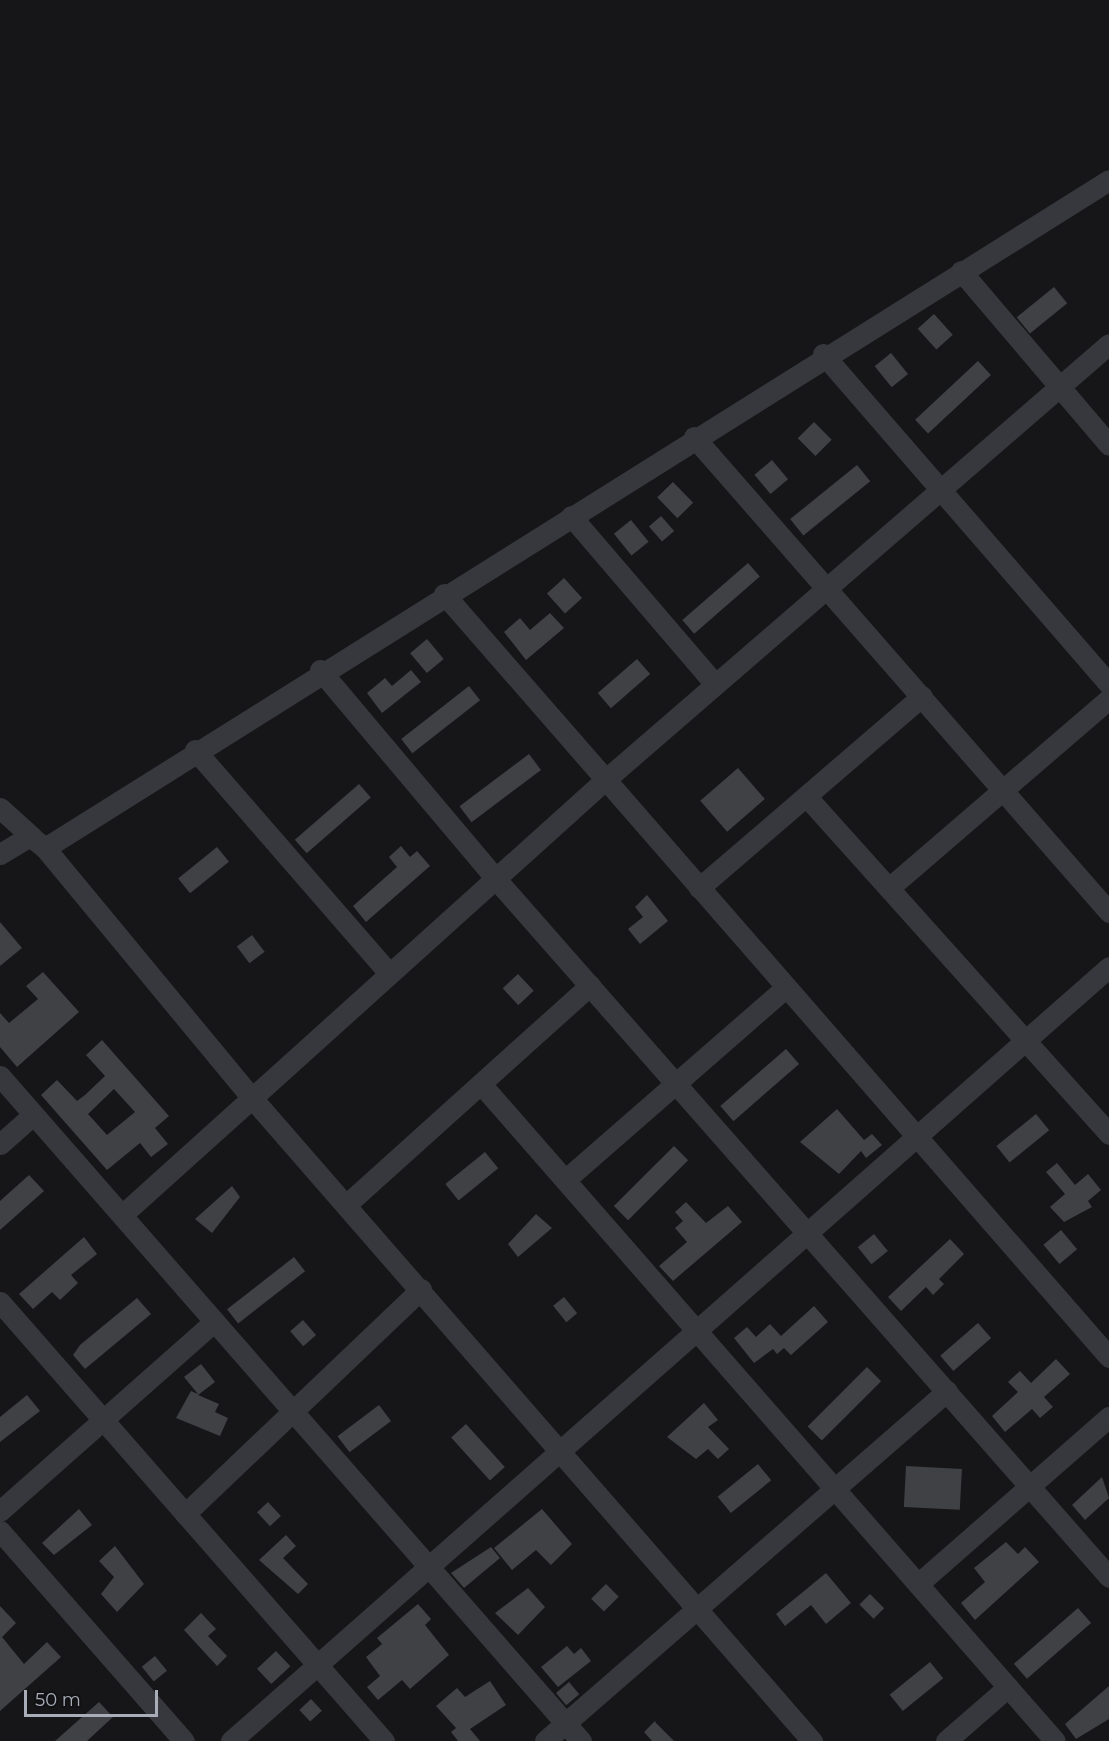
<!DOCTYPE html>
<style>
body{margin:0}
#map{position:relative;width:1109px;height:1741px;overflow:hidden;background:#161618;font-family:Montserrat,sans-serif}
div>[style]{position:absolute}
.building>*{inset:0;background:#404145;transform-origin:0 0}
.minor>*{height:21px;margin:-10.5px;padding:0 10.5px;transform-origin:10.5px;border-radius:10.5px;background:#37383d}
span{translate:-50% -50%;white-space:nowrap;text-align:center;line-height:1.15;-webkit-text-stroke:4.5px #111113;paint-order:stroke}
.scale{position:absolute;left:24px;top:1690px;width:134px;height:27px;box-sizing:border-box;border:3px solid #a8adb8;border-top:0;padding-left:8px;font-size:18px;line-height:21px;white-space:nowrap;color:#a8adb8;-webkit-text-stroke:4px #111113;paint-order:stroke}
</style>
<div id="map">
<div class="building">
<div style="left:1054px;top:287px;width:21px;height:48px;rotate:51deg"></div>
<div style="left:934px;top:314px;width:28px;height:22px;rotate:48deg"></div>
<div style="left:891px;top:353px;width:27px;height:21px;rotate:51deg"></div>
<div style="left:978px;top:361px;width:19px;height:86px;rotate:47deg"></div>
<div style="left:814px;top:422px;width:25px;height:23px;rotate:45deg"></div>
<div style="left:772px;top:460px;width:25px;height:23px;rotate:50deg"></div>
<div style="left:857px;top:465px;width:21px;height:86px;rotate:51deg"></div>
<div style="left:673px;top:482px;width:29px;height:22px;rotate:46deg"></div>
<div style="left:661px;top:516px;width:20px;height:16px;rotate:49deg"></div>
<div style="left:631px;top:520px;width:28px;height:22px;rotate:51deg"></div>
<div style="left:748px;top:563px;width:18px;height:87px;rotate:49deg"></div>
<div style="left:564px;top:578px;width:27px;height:23px;rotate:48deg"></div>
<div style="clip-path:polygon(550px 613px,564px 628px,526px 660px,504px 632px,520px 618px,530px 630px)"></div>
<div style="left:427px;top:639px;width:26px;height:22px;rotate:50deg"></div>
<div style="left:637px;top:659px;width:20px;height:52px;rotate:49deg"></div>
<div style="clip-path:polygon(411px 670px,421px 682px,382px 713px,367px 693px,385px 678px,392px 686px)"></div>
<div style="left:469px;top:686px;width:18px;height:86px;rotate:52deg"></div>
<div style="left:529px;top:754px;width:20px;height:87px;rotate:53deg"></div>
<div style="left:738px;top:768px;width:41px;height:50px;rotate:49deg"></div>
<div style="left:359px;top:784px;width:18px;height:85px;rotate:49deg"></div>
<div style="clip-path:polygon(401px 846px,410px 857px,417px 851px,430px 866px,366px 922px,353px 906px,397px 867px,389px 857px)"></div>
<div style="left:217px;top:847px;width:19px;height:50px;rotate:51deg"></div>
<div style="clip-path:polygon(647px 895px,668px 921px,640px 944px,628px 929px,643px 917px,635px 907px)"></div>
<div style="clip-path:polygon(0 922px,22px 948px,0 966px)"></div>
<div style="left:252px;top:935px;width:21px;height:19px;rotate:53deg"></div>
<div style="clip-path:polygon(43px 972px,79px 1012px,17px 1067px,0 1047px,0 1013px,9px 1023px,38px 999px,26px 986px)"></div>
<div style="left:518px;top:974px;width:23px;height:21px;rotate:47deg"></div>
<div style="clip-path:polygon(evenodd,102px 1040px,169px 1116px,155px 1128px,168px 1144px,151px 1157px,140px 1143px,107px 1170px,41px 1095px,57px 1080px,77px 1101px,85px 1095px,105px 1076px,86px 1055px,102px 1040px,114px 1089px,135px 1112px,107px 1135px,88px 1114px,114px 1089px)"></div>
<div style="left:786px;top:1049px;width:20px;height:87px;rotate:49deg"></div>
<div style="clip-path:polygon(837px 1109px,864px 1140px,872px 1134px,882px 1145px,866px 1158px,861px 1151px,839px 1174px,800px 1142px)"></div>
<div style="left:1036px;top:1114px;width:21px;height:51px;rotate:51deg"></div>
<div style="left:674px;top:1146px;width:20px;height:85px;rotate:45deg"></div>
<div style="left:485px;top:1152px;width:21px;height:51px;rotate:51deg"></div>
<div style="clip-path:polygon(1057px 1163px,1075px 1185px,1088px 1174px,1101px 1190px,1088px 1201px,1092px 1207px,1064px 1222px,1050px 1207px,1065px 1194px,1046px 1172px)"></div>
<div style="clip-path:polygon(29px 1175px,44px 1191px,0 1230px,0 1201px)"></div>
<div style="clip-path:polygon(232px 1186px,240px 1197px,212px 1233px,195px 1219px)"></div>
<div style="clip-path:polygon(686px 1202px,706px 1223px,728px 1206px,742px 1222px,673px 1281px,659px 1266px,687px 1242px,675px 1228px,683px 1221px,675px 1212px)"></div>
<div style="clip-path:polygon(536px 1214px,552px 1228px,518px 1257px,508px 1244px)"></div>
<div style="left:1061px;top:1230px;width:25px;height:23px;rotate:50deg"></div>
<div style="left:874px;top:1234px;width:22px;height:21px;rotate:51deg"></div>
<div style="clip-path:polygon(84px 1237px,97px 1254px,71px 1275px,78px 1283px,60px 1300px,52px 1292px,33px 1309px,19px 1294px)"></div>
<div style="clip-path:polygon(950px 1239px,964px 1254px,939px 1279px,944px 1284px,933px 1295px,926px 1287px,901px 1311px,888px 1297px)"></div>
<div style="left:294px;top:1257px;width:18px;height:85px;rotate:52deg"></div>
<div style="left:564px;top:1297px;width:21px;height:14px;rotate:51deg"></div>
<div style="clip-path:polygon(137px 1298px,151px 1314px,85px 1369px,73px 1355px,80px 1345px)"></div>
<div style="clip-path:polygon(814px 1306px,828px 1322px,791px 1355px,784px 1348px,777px 1354px,773px 1349px,754px 1363px,734px 1338px,747px 1327px,756px 1337px,770px 1324px,781px 1336px)"></div>
<div style="left:303px;top:1320px;width:20px;height:17px;rotate:49deg"></div>
<div style="left:978px;top:1323px;width:20px;height:50px;rotate:49deg"></div>
<div style="clip-path:polygon(1056px 1359px,1070px 1374px,1044px 1397px,1053px 1407px,1040px 1418px,1032px 1409px,1005px 1432px,992px 1416px,1018px 1392px,1008px 1382px,1020px 1371px,1031px 1383px)"></div>
<div style="clip-path:polygon(201px 1364px,215px 1382px,198px 1395px,219px 1404px,215px 1412px,228px 1418px,220px 1436px,176px 1418px,191px 1391px,198px 1394px,184px 1377px)"></div>
<div style="left:867px;top:1367px;width:20px;height:84px;rotate:45deg"></div>
<div style="clip-path:polygon(27px 1395px,40px 1411px,0 1442px,0 1417px)"></div>
<div style="clip-path:polygon(704px 1403px,718px 1420px,708px 1427px,729px 1449px,718px 1459px,708px 1449px,696px 1459px,667px 1437px)"></div>
<div style="left:379px;top:1405px;width:20px;height:52px;rotate:53deg"></div>
<div style="left:466px;top:1424px;width:58px;height:20px;rotate:48deg"></div>
<div style="left:758px;top:1464px;width:21px;height:52px;rotate:51deg"></div>
<div style="left:906px;top:1466px;width:56px;height:41px;rotate:3deg"></div>
<div style="clip-path:polygon(1102px 1477px,1109px 1498px,1085px 1520px,1072px 1505px)"></div>
<div style="left:268px;top:1502px;width:19px;height:15px;rotate:47deg"></div>
<div style="clip-path:polygon(79px 1509px,92px 1525px,54px 1555px,42px 1543px)"></div>
<div style="clip-path:polygon(542px 1509px,572px 1544px,551px 1565px,536px 1550px,512px 1570px,494px 1548px)"></div>
<div style="clip-path:polygon(286px 1535px,296px 1546px,283px 1558px,308px 1584px,298px 1594px,259px 1560px)"></div>
<div style="clip-path:polygon(1006px 1542px,1018px 1554px,1025px 1547px,1039px 1562px,975px 1620px,961px 1603px,985px 1582px,974px 1568px)"></div>
<div style="clip-path:polygon(115px 1546px,144px 1584px,117px 1612px,101px 1594px,114px 1577px,99px 1561px)"></div>
<div style="clip-path:polygon(491px 1547px,500px 1558px,464px 1588px,451px 1573px)"></div>
<div style="clip-path:polygon(826px 1573px,851px 1603px,826px 1624px,811px 1605px,785px 1626px,776px 1614px)"></div>
<div style="left:606px;top:1584px;width:18px;height:21px;rotate:45deg"></div>
<div style="clip-path:polygon(528px 1588px,545px 1607px,518px 1635px,495px 1613px)"></div>
<div style="left:870px;top:1594px;width:20px;height:15px;rotate:45deg"></div>
<div style="clip-path:polygon(418px 1604px,431px 1619px,425px 1625px,449px 1655px,410px 1689px,402px 1680px,378px 1700px,367px 1687px,380px 1676px,366px 1657px,382px 1644px,377px 1638px)"></div>
<div style="clip-path:polygon(0 1606px,16px 1623px,2px 1637px,24px 1664px,47px 1642px,61px 1657px,0 1711px)"></div>
<div style="left:1078px;top:1608px;width:20px;height:85px;rotate:49deg"></div>
<div style="clip-path:polygon(201px 1613px,216px 1629px,208px 1636px,227px 1656px,217px 1666px,184px 1630px)"></div>
<div style="clip-path:polygon(567px 1646px,574px 1654px,581px 1648px,591px 1661px,558px 1687px,541px 1667px)"></div>
<div style="left:276px;top:1651px;width:21px;height:26px;rotate:47deg"></div>
<div style="left:155px;top:1656px;width:19px;height:17px;rotate:51deg"></div>
<div style="left:930px;top:1662px;width:21px;height:52px;rotate:51deg"></div>
<div style="clip-path:polygon(490px 1681px,506px 1705px,470px 1729px,480px 1741px,458px 1741px,451px 1732px,456px 1728px,436px 1706px,457px 1688px,465px 1697px)"></div>
<div style="left:569px;top:1682px;width:16px;height:17px;rotate:50deg"></div>
<div style="clip-path:polygon(1109px 1686px,1109px 1719px,1076px 1739px,1065px 1724px)"></div>
<div style="left:311px;top:1699px;width:16px;height:16px;rotate:47deg"></div>
<div style="clip-path:polygon(99px 1702px,113px 1717px,87px 1741px,55px 1741px)"></div>
<div style="clip-path:polygon(655px 1721px,656px 1723px,674px 1741px,652px 1741px,644px 1732px)"></div>
</div>
<div class="minor">
<div style="left:961px;top:271px;width:228px;rotate:49.6deg"></div>
<div style="left:823px;top:354px;width:437px;rotate:49.1deg"></div>
<div style="left:694px;top:437px;width:631px;rotate:48.86deg"></div>
<div style="left:571px;top:516px;width:221px;rotate:49.4deg"></div>
<div style="left:444px;top:594px;width:1012px;rotate:48.93deg"></div>
<div style="left:320px;top:670px;width:272px;rotate:49.9deg"></div>
<div style="left:495px;top:878px;width:930px;rotate:48.7deg"></div>
<div style="left:195px;top:750px;width:294px;rotate:49deg"></div>
<div style="left:806px;top:796px;width:454px;rotate:48.1deg"></div>
<div style="left:0;top:808px;width:43px;rotate:42.2deg"></div>
<div style="left:45px;top:848px;width:1256px;rotate:-32.12deg"></div>
<div style="left:0;top:854px;width:35px;rotate:-31deg"></div>
<div style="left:30px;top:836px;width:19px;rotate:39deg"></div>
<div style="left:45px;top:848px;width:325px;rotate:50.4deg"></div>
<div style="left:252px;top:1098px;width:853px;rotate:48.95deg"></div>
<div style="left:699px;top:888px;width:294px;rotate:-40.7deg"></div>
<div style="left:889px;top:888px;width:290px;rotate:-40.7deg"></div>
<div style="left:0;top:1076px;width:883px;rotate:48.86deg"></div>
<div style="left:481px;top:1084px;width:872px;rotate:48.86deg"></div>
<div style="left:0;top:1144px;width:44px;rotate:-41.3deg"></div>
<div style="left:565px;top:1180px;width:292px;rotate:-41.1deg"></div>
<div style="left:347px;top:1204px;width:327px;rotate:-42deg"></div>
<div style="left:122px;top:1215px;width:650px;rotate:-42.01deg"></div>
<div style="left:605px;top:780px;width:666px;rotate:-40.86deg"></div>
<div style="left:0;top:1302px;width:583px;rotate:48.82deg"></div>
<div style="left:0;top:1511px;width:286px;rotate:-41.5deg"></div>
<div style="left:185px;top:1514px;width:326px;rotate:-43.6deg"></div>
<div style="left:0;top:1531px;width:279px;rotate:48.8deg"></div>
<div style="left:918px;top:1584px;width:254px;rotate:-41.2deg"></div>
<div style="left:231px;top:1741px;width:1170px;rotate:-41.4deg"></div>
<div style="left:545px;top:1741px;width:533px;rotate:-41.04deg"></div>
<div style="left:946px;top:1741px;width:82px;rotate:-41.1deg"></div>
</div>
<div class="scale">50 m</div>
</div>
